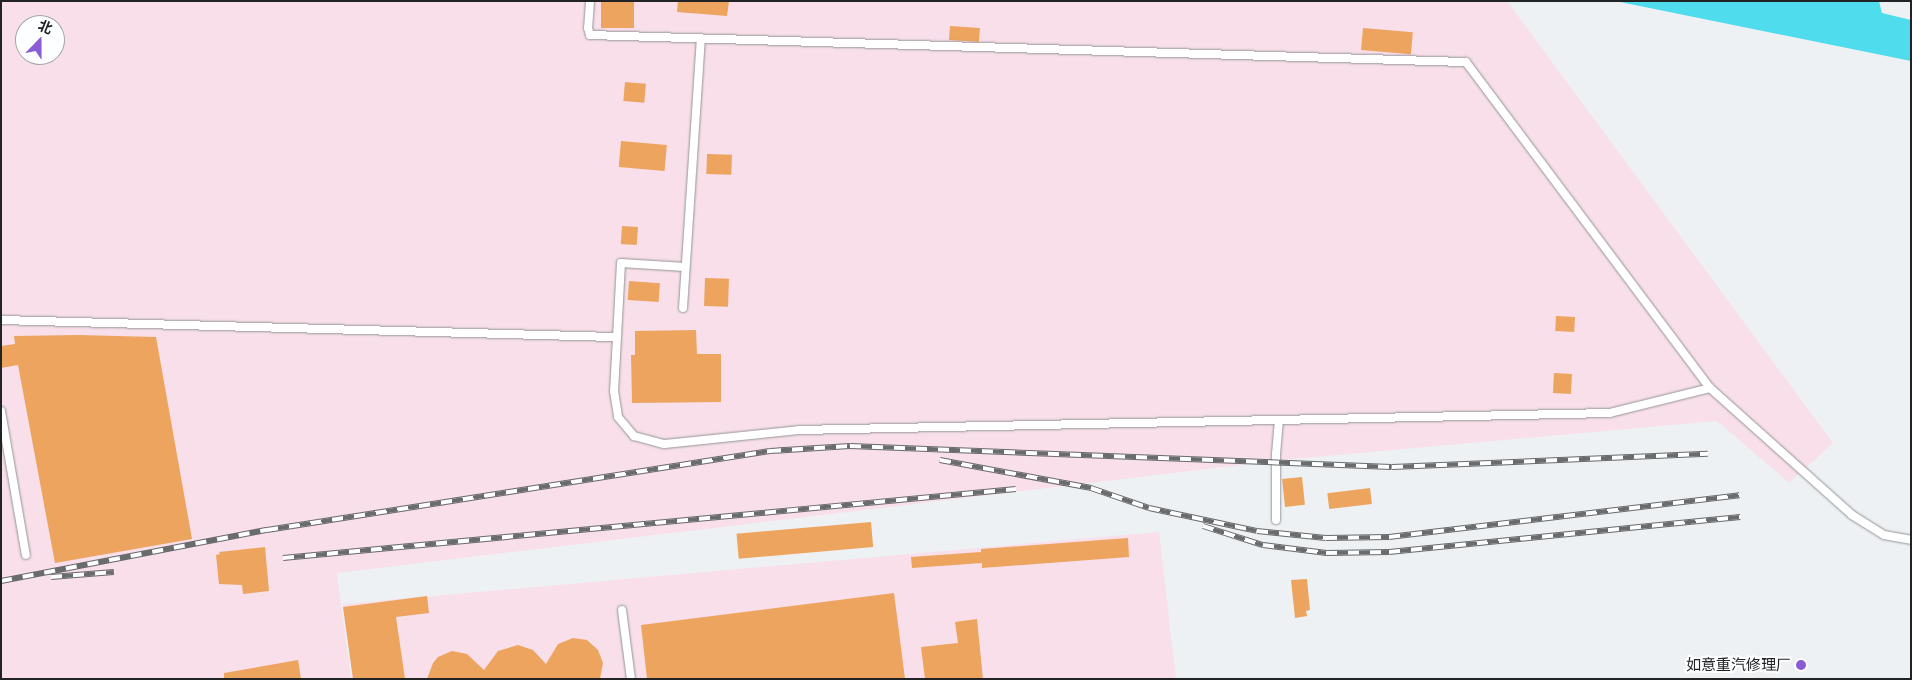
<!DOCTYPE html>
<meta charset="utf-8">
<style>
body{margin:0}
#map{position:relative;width:1912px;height:680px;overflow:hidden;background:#eef1f4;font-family:"Source Serif 4","Noto Sans SC",serif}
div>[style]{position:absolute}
.industrial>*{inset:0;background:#f8dfe9}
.water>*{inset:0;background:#4fdced}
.pier>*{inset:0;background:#eef1f4}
.building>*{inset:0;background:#eca45f;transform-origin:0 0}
.roads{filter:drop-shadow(0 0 1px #939598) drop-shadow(0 0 1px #939598)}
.lane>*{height:8px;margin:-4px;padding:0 4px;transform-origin:4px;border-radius:4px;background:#fff}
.rail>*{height:5.5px;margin-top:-2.75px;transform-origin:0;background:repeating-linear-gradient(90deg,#fdfeff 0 11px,#696b6c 0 22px);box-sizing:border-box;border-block:1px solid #696b6c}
.dots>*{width:14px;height:14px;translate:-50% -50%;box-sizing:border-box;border:2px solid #fdfeff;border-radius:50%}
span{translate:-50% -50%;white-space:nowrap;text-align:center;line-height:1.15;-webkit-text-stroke:4px #fdfeff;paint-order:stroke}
.poi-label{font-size:15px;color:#222324}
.right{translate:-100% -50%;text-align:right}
.frame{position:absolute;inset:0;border:2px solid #222324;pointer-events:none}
.north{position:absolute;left:15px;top:15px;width:50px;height:50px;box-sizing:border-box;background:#fdfeff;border:1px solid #a5a6a7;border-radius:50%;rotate:22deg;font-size:14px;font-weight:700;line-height:20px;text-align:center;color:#222324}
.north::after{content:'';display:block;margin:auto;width:18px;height:22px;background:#8a5cd6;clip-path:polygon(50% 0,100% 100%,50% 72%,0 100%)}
</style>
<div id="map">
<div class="industrial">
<div style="clip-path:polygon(evenodd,1px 1px,1507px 1px,1833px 443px,1789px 483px,1717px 421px,1282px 460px,337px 573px,351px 679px,1px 679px,1px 1px,25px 25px,55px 25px,55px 55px,25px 55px,25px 25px)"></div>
<div style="clip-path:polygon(1159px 532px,1176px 679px,353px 679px,343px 604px)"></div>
</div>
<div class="water">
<div style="clip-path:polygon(1615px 1px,1911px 1px,1911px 61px)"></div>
</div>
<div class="pier">
<div style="clip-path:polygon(1879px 1px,1911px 1px,1911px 20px,1882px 13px)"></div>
</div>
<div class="building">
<div style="left:601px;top:1px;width:33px;height:27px"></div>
<div style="clip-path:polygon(678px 1px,729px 1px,727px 16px,677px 12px)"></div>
<div style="left:950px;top:26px;width:30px;height:14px;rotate:4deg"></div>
<div style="left:1363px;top:28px;width:50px;height:22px;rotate:5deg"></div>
<div style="left:625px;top:82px;width:21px;height:19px;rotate:5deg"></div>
<div style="left:621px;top:141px;width:46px;height:26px;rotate:5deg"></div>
<div style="left:707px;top:154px;width:25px;height:20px;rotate:2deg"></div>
<div style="left:622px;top:226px;width:16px;height:18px;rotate:4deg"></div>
<div style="left:705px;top:278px;width:24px;height:28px;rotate:2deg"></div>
<div style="left:629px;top:281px;width:31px;height:19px;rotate:4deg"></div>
<div style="left:1556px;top:316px;width:19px;height:15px;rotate:3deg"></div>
<div style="clip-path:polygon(696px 330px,697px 354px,721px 354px,721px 402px,632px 403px,631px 355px,635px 355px,635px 331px)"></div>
<div style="clip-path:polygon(78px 335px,156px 337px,192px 539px,55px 563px,18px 365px,1px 368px,1px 346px,15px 344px,14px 336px)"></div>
<div style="left:1554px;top:373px;width:18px;height:20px;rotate:3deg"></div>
<div style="left:1302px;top:477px;width:28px;height:20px;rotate:84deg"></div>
<div style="left:1370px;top:488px;width:16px;height:43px;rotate:83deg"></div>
<div style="left:871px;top:522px;width:25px;height:135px;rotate:85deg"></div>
<div style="clip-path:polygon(1128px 538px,1129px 557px,982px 568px,982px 563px,912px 568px,911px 557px,981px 552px,981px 549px)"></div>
<div style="clip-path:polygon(265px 547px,269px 591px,243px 594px,242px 585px,219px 584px,216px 555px,220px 554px,219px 552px)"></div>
<div style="clip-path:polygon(1307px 579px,1310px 610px,1306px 611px,1307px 616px,1295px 618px,1291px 580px)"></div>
<div style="clip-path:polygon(894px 593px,905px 679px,647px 679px,641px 625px)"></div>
<div style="clip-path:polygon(427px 596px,429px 613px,396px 617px,405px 679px,353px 679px,343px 607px)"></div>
<div style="clip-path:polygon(977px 619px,983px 679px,925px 679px,921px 647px,958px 643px,955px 622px)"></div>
<div style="clip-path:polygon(573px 638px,587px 640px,598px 650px,603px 663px,600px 679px,427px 679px,433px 663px,438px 657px,452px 651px,467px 654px,484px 670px,498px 651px,518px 645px,533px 650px,546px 664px,558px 644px)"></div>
<div style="clip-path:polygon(298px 660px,301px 679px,224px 679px,224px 673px)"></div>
</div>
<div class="roads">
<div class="lane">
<div style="left:590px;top:1px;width:27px;rotate:94deg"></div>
<div style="left:588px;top:28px;width:7px;rotate:74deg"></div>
<div style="left:590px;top:35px;width:876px;rotate:1.77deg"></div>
<div style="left:1466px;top:62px;width:407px;rotate:53.2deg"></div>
<div style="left:1710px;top:388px;width:191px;rotate:41.8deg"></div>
<div style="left:1852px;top:515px;width:38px;rotate:32deg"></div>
<div style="left:1884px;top:535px;width:27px;rotate:10deg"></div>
<div style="left:685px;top:267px;width:64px;rotate:-176.4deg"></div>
<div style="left:621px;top:263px;width:128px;rotate:93.1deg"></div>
<div style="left:614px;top:391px;width:26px;rotate:81deg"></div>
<div style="left:618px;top:417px;width:25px;rotate:50deg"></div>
<div style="left:634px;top:436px;width:31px;rotate:15deg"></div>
<div style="left:664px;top:444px;width:136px;rotate:-5.9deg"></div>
<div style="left:799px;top:430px;width:811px;rotate:-1.2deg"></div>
<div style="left:1610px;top:413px;width:103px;rotate:-14deg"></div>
<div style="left:683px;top:308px;width:270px;rotate:-86.2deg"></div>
<div style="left:1px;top:320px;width:614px;rotate:1.59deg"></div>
<div style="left:1px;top:411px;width:146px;rotate:80.2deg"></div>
<div style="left:1276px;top:520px;width:66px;rotate:-90deg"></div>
<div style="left:1276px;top:454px;width:34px;rotate:-85deg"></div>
<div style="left:622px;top:610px;width:70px;rotate:82.6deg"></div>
</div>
</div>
<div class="rail">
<div style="left:940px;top:460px;width:154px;rotate:10.5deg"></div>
<div style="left:1091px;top:488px;width:61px;rotate:19deg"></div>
<div style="left:1149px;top:508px;width:110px;rotate:12deg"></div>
<div style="left:1257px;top:531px;width:69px;rotate:5.8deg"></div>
<div style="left:1326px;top:538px;width:63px;rotate:-0.9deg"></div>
<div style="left:1389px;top:537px;width:353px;rotate:-6.8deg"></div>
<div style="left:1203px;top:526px;width:63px;rotate:17.6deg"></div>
<div style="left:1263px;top:545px;width:64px;rotate:7.2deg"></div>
<div style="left:1326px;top:553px;width:63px;rotate:-0.9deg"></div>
<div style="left:1389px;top:552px;width:353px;rotate:-5.7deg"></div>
<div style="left:283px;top:558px;width:736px;rotate:-5.38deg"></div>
<div style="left:51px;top:577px;width:63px;rotate:-4.5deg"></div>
<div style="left:1px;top:581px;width:271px;rotate:-10.9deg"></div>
<div style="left:267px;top:530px;width:509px;rotate:-8.93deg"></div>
<div style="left:770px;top:451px;width:80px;rotate:-3.6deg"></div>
<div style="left:850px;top:446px;width:542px;rotate:2.22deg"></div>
<div style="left:1392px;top:467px;width:316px;rotate:-2.4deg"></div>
</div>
<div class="dots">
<div style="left:1801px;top:665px;background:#8a5cd6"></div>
</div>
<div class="poi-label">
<span class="right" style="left:1791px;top:665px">如意重汽修理厂</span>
</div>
<div class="frame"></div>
<div class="north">北</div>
</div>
